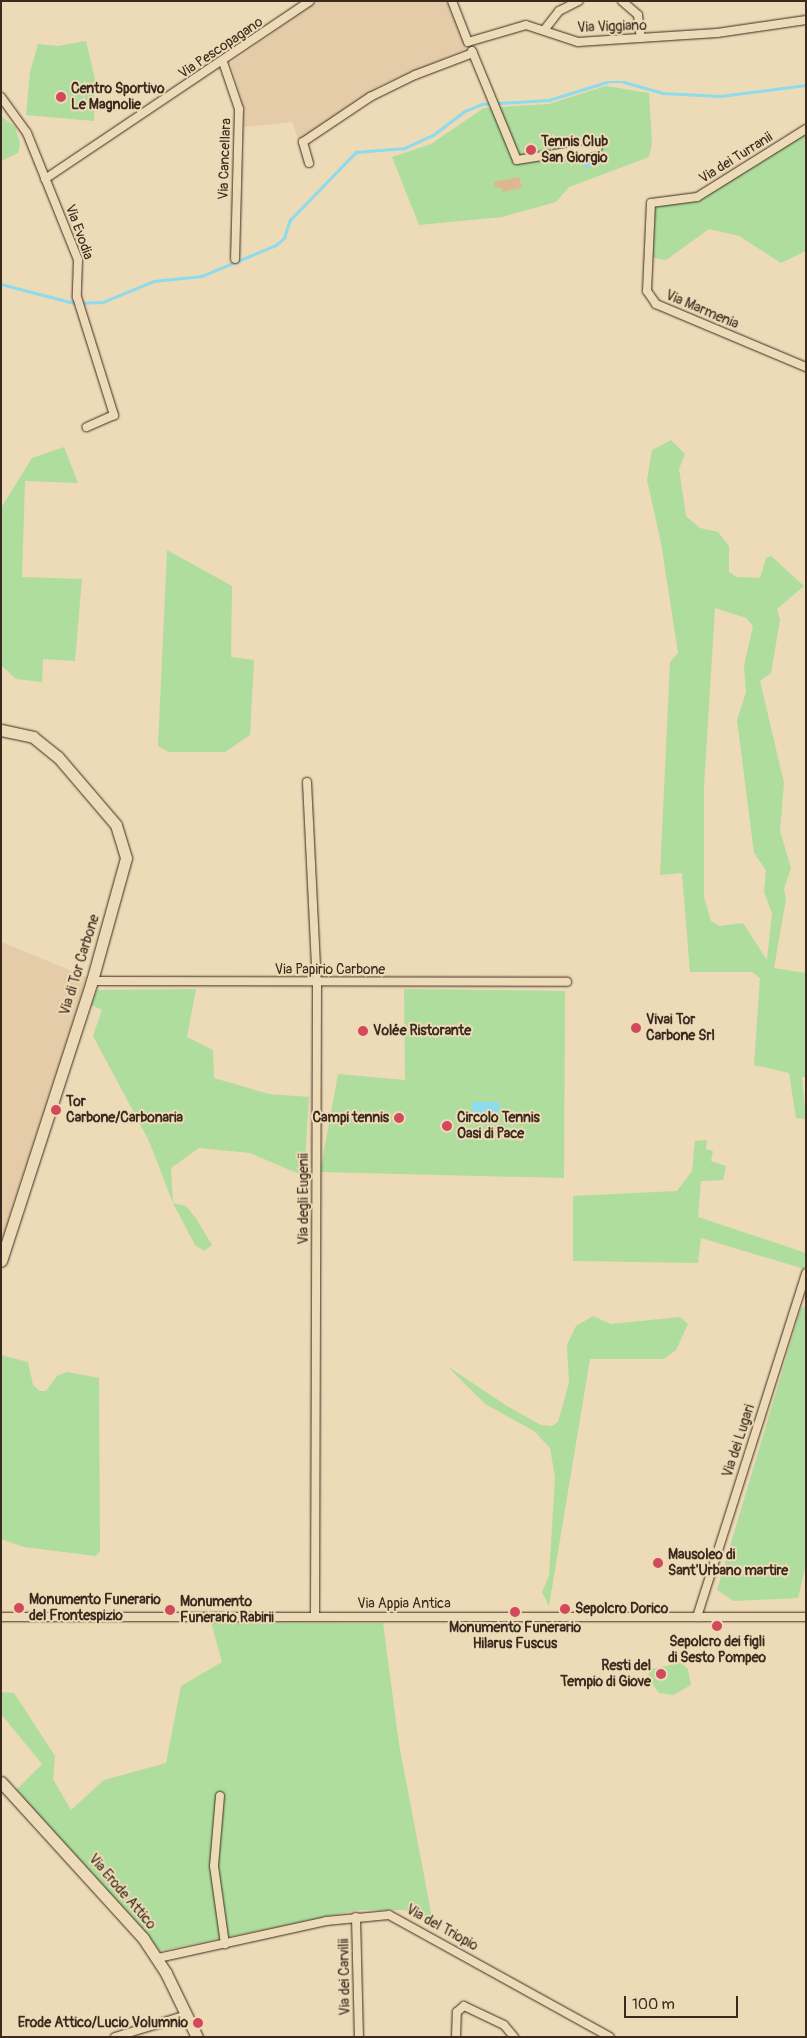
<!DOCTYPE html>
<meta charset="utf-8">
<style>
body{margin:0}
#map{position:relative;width:807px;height:2038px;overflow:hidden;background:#eddab7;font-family:Pangolin,sans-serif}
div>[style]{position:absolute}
.built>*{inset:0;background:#e5cca8}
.green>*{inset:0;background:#aedd9d}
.water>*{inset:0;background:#8ddbec;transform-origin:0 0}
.stream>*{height:2.5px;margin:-1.25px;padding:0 1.25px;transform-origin:1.25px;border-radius:1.25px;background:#8ddbec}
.building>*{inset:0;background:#deb690}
.roads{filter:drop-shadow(0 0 1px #3b2a1e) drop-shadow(0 0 1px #3b2a1e)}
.minor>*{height:8px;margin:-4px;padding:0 4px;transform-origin:4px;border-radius:4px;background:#eddab7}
.secondary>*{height:11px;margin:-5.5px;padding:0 5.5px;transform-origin:5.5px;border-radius:5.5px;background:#eddab7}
.dots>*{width:14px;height:14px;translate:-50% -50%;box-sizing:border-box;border:2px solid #eddab7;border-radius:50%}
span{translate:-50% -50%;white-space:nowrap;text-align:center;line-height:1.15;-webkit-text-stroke:4px #eddab7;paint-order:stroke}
.street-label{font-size:14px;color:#3b2a1e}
.poi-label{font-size:14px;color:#3b2a1e;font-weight:700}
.left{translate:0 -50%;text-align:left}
.right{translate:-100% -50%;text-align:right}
.frame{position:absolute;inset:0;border:2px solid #3b2a1e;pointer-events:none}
.scale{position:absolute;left:624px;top:1996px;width:114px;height:22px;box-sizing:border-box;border:2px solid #3b2a1e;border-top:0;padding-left:6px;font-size:15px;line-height:18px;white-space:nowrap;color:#3b2a1e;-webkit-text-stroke:4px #eddab7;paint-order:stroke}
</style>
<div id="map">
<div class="built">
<div style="clip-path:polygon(317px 1px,447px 1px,466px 49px,381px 85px,299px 141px,292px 122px,244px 127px,241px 99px,231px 63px)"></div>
<div style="clip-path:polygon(1px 942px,87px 977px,1px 1242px)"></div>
</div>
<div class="green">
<div style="clip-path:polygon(86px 41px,95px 79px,94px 121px,26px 115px,30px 72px,38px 44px,58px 46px)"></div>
<div style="clip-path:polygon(606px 86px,649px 93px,652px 143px,649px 157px,569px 187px,556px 202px,502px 217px,419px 225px,392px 157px,431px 144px,484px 108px,549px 104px)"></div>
<div style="clip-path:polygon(1px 116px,15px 127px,20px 143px,18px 153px,1px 161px)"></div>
<div style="clip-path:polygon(806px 132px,806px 251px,781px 263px,739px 236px,709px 229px,666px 260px,649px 257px,650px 205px,685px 201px)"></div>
<div style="clip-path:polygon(evenodd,671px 440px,685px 454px,679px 469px,686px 516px,700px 528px,718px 532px,729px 546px,729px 572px,736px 577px,760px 578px,766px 558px,771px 556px,804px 586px,777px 609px,780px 620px,771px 673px,760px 681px,784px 783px,780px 831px,791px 868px,784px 889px,786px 899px,774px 968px,806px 973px,806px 1077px,802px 1077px,806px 1119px,796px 1118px,789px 1073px,754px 1065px,760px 978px,752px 972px,690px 972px,682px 873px,660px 875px,670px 662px,678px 653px,661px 543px,647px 480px,652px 450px,671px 440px,715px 608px,746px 618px,753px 626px,744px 666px,746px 692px,737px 720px,754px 853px,766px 870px,764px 892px,772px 913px,767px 960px,743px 923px,720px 926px,711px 921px,704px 897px,704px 787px,715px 608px)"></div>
<div style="clip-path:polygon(64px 447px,78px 483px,25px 481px,22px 577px,82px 579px,75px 661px,43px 659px,42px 682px,16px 679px,1px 665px,1px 508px,32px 458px)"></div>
<div style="clip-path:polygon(167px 550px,232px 586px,231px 657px,254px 660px,250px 735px,225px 752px,169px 752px,158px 746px)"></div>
<div style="clip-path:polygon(196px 989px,187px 1037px,213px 1050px,214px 1078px,269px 1094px,309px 1097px,304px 1176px,250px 1153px,199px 1148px,171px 1168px,173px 1203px,186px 1206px,195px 1217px,212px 1245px,204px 1251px,195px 1245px,173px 1203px,149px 1141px,93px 1036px,102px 1010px,91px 1005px,97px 990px)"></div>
<div style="clip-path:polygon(404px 989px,565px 991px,564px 1178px,320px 1172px,338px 1074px,405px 1080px)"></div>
<div style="clip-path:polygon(707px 1140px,706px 1149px,713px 1151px,711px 1161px,726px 1166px,723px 1180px,701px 1181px,698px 1217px,806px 1253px,804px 1269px,701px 1238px,698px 1263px,573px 1261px,573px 1196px,677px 1191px,692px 1171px,695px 1141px)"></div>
<div style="clip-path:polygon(806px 1306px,806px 1564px,798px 1598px,734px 1601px,717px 1590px,801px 1308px)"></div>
<div style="clip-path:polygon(593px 1316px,611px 1324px,680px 1317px,688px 1324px,676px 1350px,664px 1359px,590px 1359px,549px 1606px,542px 1592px,549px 1576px,555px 1477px,550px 1448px,534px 1431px,485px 1404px,447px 1366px,507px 1406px,541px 1425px,552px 1426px,558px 1422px,569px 1383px,567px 1345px,576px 1326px)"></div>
<div style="clip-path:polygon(1px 1355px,28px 1362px,33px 1385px,40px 1391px,46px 1391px,57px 1376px,67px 1372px,99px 1378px,100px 1551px,96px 1556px,24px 1547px,1px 1539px)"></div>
<div style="clip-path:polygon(211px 1622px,383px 1623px,399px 1744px,434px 1928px,405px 1910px,359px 1910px,160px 1951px,16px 1790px,42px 1764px,1px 1714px,1px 1692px,14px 1693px,55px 1756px,53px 1779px,71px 1810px,104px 1780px,166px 1763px,181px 1686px,222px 1662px)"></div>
<div style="clip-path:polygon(681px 1663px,688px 1669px,691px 1685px,673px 1695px,659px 1693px,647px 1677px,651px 1669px)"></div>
</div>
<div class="water">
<div style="left:604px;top:153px;width:11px;height:22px;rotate:80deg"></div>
<div style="left:472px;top:1102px;width:27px;height:13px"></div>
</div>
<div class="stream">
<div style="left:1px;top:284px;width:75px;rotate:14.6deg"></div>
<div style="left:74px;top:303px;width:29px;rotate:-2deg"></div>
<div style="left:103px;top:302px;width:55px;rotate:-22.4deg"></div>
<div style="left:154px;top:281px;width:48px;rotate:-5.9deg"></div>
<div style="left:202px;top:276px;width:80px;rotate:-22.7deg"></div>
<div style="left:276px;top:245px;width:11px;rotate:-41deg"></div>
<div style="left:284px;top:238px;width:19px;rotate:-72deg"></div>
<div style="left:290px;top:220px;width:95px;rotate:-45.9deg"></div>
<div style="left:356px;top:152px;width:49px;rotate:-4.7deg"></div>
<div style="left:405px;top:148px;width:31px;rotate:-25deg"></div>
<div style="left:433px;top:135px;width:38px;rotate:-37deg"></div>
<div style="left:463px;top:112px;width:21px;rotate:-23deg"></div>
<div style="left:482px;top:104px;width:67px;rotate:-3.4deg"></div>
<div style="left:549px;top:100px;width:61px;rotate:-17.2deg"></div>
<div style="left:607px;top:82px;width:17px"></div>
<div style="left:624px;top:82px;width:41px;rotate:15.8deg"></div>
<div style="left:663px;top:93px;width:57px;rotate:3deg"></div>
<div style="left:720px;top:96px;width:87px;rotate:-7.3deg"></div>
</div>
<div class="building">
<div style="clip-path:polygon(519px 177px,522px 188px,502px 192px,501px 187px,495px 188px,494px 182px)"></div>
</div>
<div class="roads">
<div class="minor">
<div style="left:452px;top:1px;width:44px;rotate:68.7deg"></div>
<div style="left:468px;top:42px;width:60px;rotate:-16.3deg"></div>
<div style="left:526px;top:25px;width:55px;rotate:18.1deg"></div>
<div style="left:578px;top:42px;width:139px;rotate:-3.7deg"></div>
<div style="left:717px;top:33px;width:90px;rotate:-8.3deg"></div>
<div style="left:622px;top:1px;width:21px;rotate:41deg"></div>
<div style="left:638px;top:15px;width:23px;rotate:83deg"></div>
<div style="left:545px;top:29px;width:23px;rotate:-52deg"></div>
<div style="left:559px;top:11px;width:22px;rotate:-27deg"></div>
<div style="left:472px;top:51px;width:118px;rotate:67.6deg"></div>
<div style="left:517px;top:160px;width:82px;rotate:-9.1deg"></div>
<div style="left:223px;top:62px;width:50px;rotate:71.2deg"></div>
<div style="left:239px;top:109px;width:150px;rotate:91.5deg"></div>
<div style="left:1px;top:97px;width:44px;rotate:54.2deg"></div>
<div style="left:27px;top:133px;width:137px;rotate:68.1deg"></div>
<div style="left:78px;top:260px;width:37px;rotate:92deg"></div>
<div style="left:77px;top:297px;width:124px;rotate:72.6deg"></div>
<div style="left:114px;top:415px;width:30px;rotate:156deg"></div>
<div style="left:806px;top:129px;width:128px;rotate:148deg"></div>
<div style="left:697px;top:197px;width:46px;rotate:172.6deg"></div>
<div style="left:651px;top:203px;width:88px;rotate:92.6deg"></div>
<div style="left:647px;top:291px;width:16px;rotate:55deg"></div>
<div style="left:656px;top:304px;width:163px;rotate:22.8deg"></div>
<div style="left:309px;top:163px;width:22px;rotate:-106deg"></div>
<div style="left:303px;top:142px;width:81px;rotate:-33.9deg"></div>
<div style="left:370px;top:97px;width:50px;rotate:-26.1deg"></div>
<div style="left:415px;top:75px;width:62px;rotate:-20.8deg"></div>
<div style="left:45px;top:179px;width:319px;rotate:-33.9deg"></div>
<div style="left:307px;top:782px;width:201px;rotate:87.2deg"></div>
<div style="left:317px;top:983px;width:634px;rotate:90.18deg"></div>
<div style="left:92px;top:981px;width:475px;rotate:0.1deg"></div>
<div style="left:1px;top:1617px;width:805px"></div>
<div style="left:697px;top:1617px;width:361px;rotate:-72.4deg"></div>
<div style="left:220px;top:1796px;width:70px;rotate:94.9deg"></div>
<div style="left:214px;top:1866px;width:79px;rotate:82deg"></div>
<div style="left:356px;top:1917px;width:120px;rotate:88.6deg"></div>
<div style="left:158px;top:1958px;width:172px;rotate:-12.4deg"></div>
<div style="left:326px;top:1921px;width:63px;rotate:-5.4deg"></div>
<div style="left:389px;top:1915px;width:252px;rotate:28.9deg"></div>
<div style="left:115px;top:2037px;width:75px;rotate:-17deg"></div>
<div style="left:456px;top:2037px;width:25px;rotate:-88deg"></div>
<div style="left:457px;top:2012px;width:9px;rotate:-41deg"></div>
<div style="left:464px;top:2006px;width:44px;rotate:25.4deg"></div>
<div style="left:504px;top:2025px;width:16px;rotate:50deg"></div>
</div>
<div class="secondary">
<div style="left:1px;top:730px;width:33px;rotate:12deg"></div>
<div style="left:33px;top:737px;width:32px;rotate:39deg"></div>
<div style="left:58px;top:757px;width:89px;rotate:49.5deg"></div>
<div style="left:116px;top:825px;width:34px;rotate:73deg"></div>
<div style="left:126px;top:858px;width:128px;rotate:105.5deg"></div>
<div style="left:92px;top:981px;width:294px;rotate:108deg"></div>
<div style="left:1px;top:1782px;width:211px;rotate:47.7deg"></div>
<div style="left:143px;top:1938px;width:42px;rotate:56.7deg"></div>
<div style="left:166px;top:1973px;width:71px;rotate:64.2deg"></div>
</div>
</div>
<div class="dots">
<div style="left:61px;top:97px;background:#d1495b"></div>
<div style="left:531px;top:150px;background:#d1495b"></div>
<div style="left:636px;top:1028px;background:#d1495b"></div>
<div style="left:363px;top:1031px;background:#d1495b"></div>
<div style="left:56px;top:1110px;background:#d1495b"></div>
<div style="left:399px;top:1118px;background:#d1495b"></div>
<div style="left:447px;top:1126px;background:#d1495b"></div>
<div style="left:658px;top:1563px;background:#d1495b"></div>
<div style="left:19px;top:1608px;background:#d1495b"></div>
<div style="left:565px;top:1609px;background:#d1495b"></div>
<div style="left:170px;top:1610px;background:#d1495b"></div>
<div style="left:515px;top:1612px;background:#d1495b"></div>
<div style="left:717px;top:1626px;background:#d1495b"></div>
<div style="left:661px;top:1674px;background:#d1495b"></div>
<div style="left:198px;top:2023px;background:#d1495b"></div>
</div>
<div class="street-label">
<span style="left:612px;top:27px;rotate:-2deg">Via Viggiano</span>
<span style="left:221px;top:48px;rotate:-34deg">Via Pescopagano</span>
<span style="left:736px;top:158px;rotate:-32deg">Via dei Turranii</span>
<span style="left:225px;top:159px;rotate:-88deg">Via Cancellara</span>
<span style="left:79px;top:232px;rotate:70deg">Via Evodia</span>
<span style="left:702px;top:310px;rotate:23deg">Via Marmenia</span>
<span style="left:80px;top:965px;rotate:-73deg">Via di Tor Carbone</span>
<span style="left:330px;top:970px">Via Papirio Carbone</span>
<span style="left:304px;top:1199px;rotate:-90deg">Via degli Eugenii</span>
<span style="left:739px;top:1441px;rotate:-72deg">Via dei Lugari</span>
<span style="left:404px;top:1604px">Via Appia Antica</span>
<span style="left:122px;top:1892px;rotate:49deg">Via Erode Attico</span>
<span style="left:442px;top:1928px;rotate:29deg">Via del Triopio</span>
<span style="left:345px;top:1977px;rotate:-91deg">Via dei Carvilii</span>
</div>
<div class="poi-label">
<span class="left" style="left:71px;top:97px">Centro Sportivo<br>Le Magnolie</span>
<span class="left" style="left:541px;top:150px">Tennis Club<br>San Giorgio</span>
<span class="left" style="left:646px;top:1028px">Vivai Tor<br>Carbone Srl</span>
<span class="left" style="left:373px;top:1031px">Volée Ristorante</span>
<span class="left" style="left:66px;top:1110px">Tor<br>Carbone/Carbonaria</span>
<span class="right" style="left:389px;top:1118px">Campi tennis</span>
<span class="left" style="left:457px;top:1126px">Circolo Tennis<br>Oasi di Pace</span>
<span class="left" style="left:668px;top:1563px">Mausoleo di<br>Sant'Urbano martire</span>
<span class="left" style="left:29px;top:1608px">Monumento Funerario<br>del Frontespizio</span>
<span class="left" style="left:180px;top:1610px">Monumento<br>Funerario Rabirii</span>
<span class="left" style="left:575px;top:1609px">Sepolcro Dorico</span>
<span style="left:515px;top:1636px">Monumento Funerario<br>Hilarus Fuscus</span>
<span style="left:717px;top:1650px">Sepolcro dei figli<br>di Sesto Pompeo</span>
<span class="right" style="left:651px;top:1674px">Resti del<br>Tempio di Giove</span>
<span class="right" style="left:188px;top:2023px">Erode Attico/Lucio Volumnio</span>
</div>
<div class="frame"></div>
<div class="scale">100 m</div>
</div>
